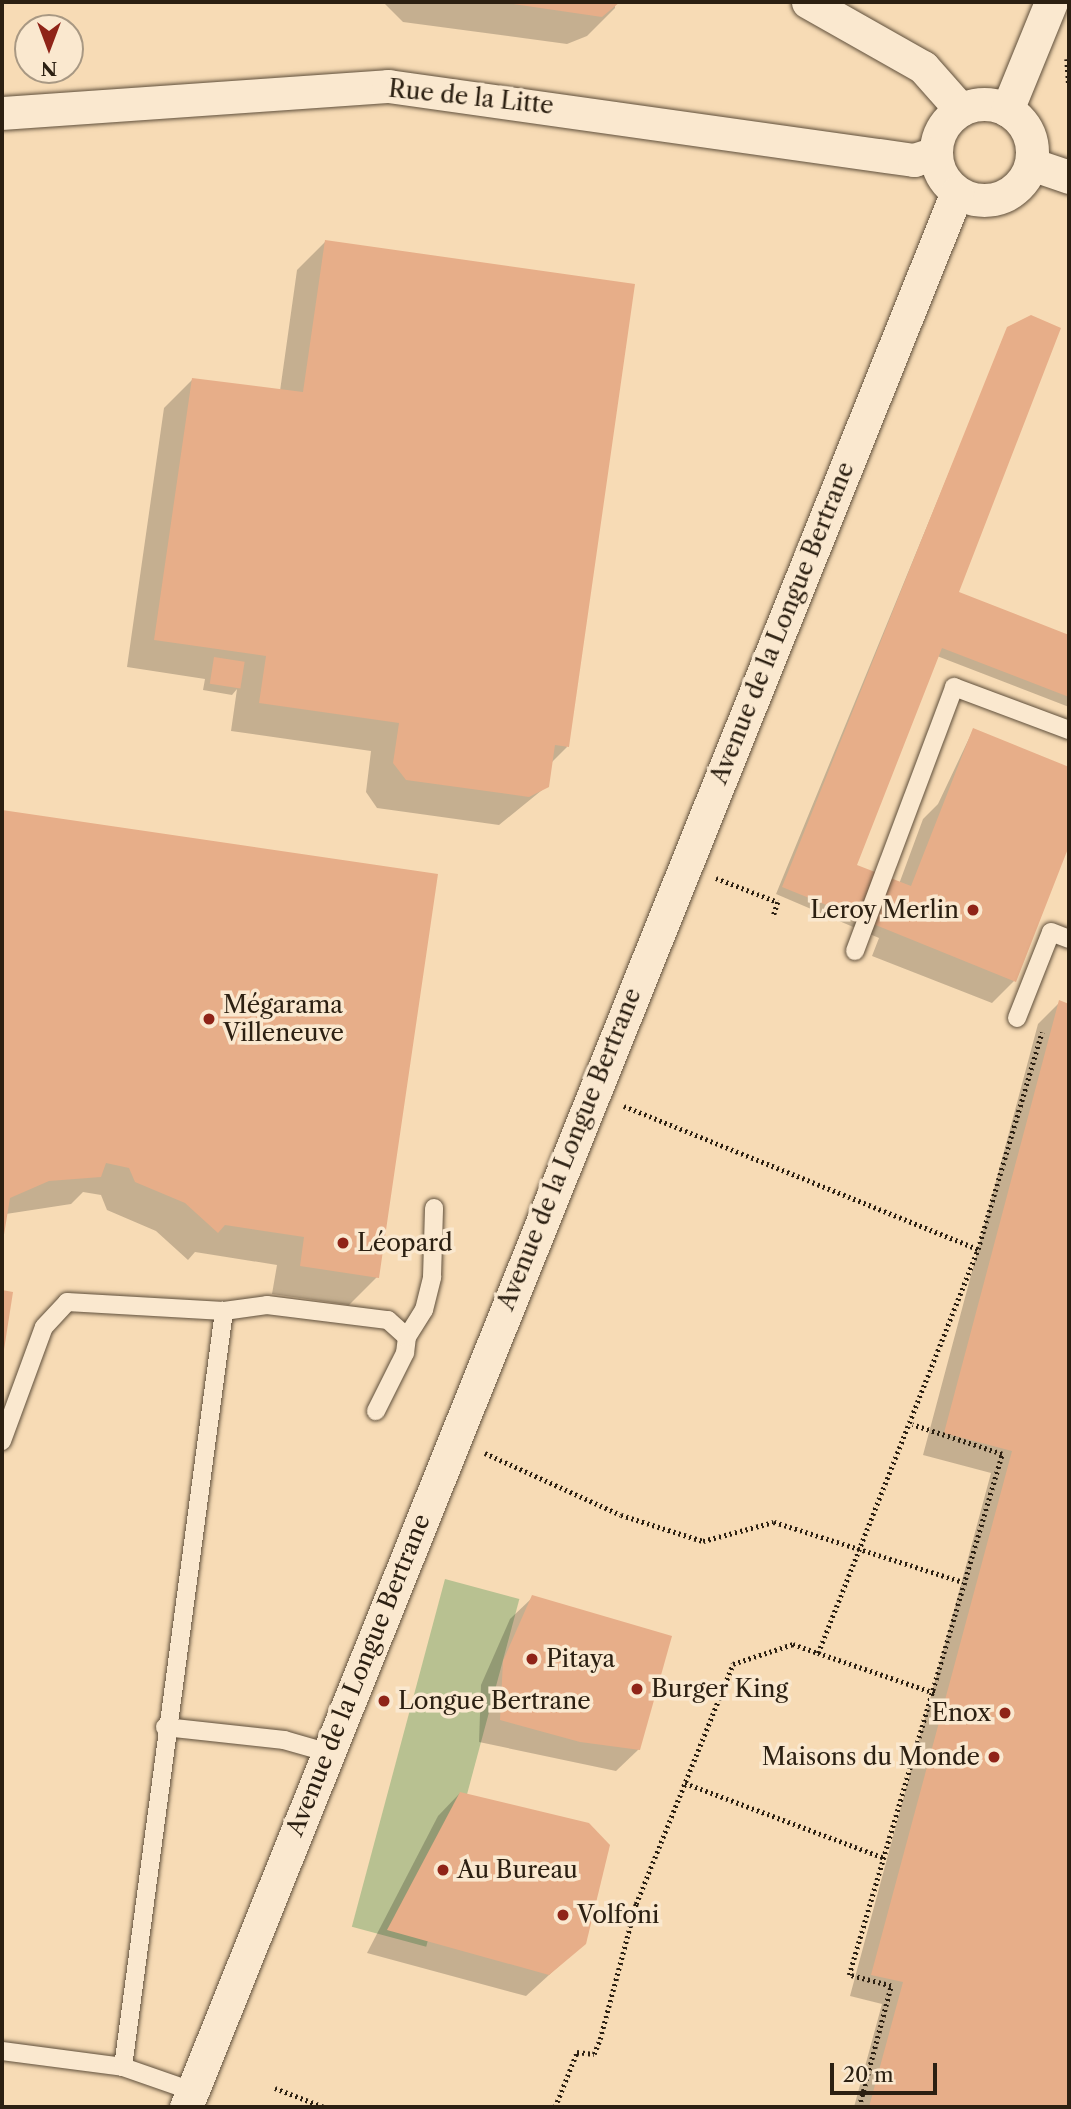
<!DOCTYPE html>
<meta charset="utf-8">
<style>
body{margin:0}
#map{position:relative;width:1071px;height:2109px;overflow:hidden;background:#f7dbb5;font-family:"Libre Caslon Text",serif}
div>[style]{position:absolute}
.green>*{inset:0;background:#b8c191;transform-origin:0 0}
.shadow>*{inset:0;background:#0003}
.building>*{inset:0;background:#e7ae89;transform-origin:0 0}
.path>*{height:4.5px;margin-top:-2.25px;transform-origin:0;background:repeating-linear-gradient(90deg,#2c2012 0 2px,transparent 0 5.5px)}
.roads{filter:drop-shadow(0 0 2px #5f4f3b) drop-shadow(0 0 2px #5f4f3b)}
.lane>*{height:18px;margin:-9px;padding:0 9px;transform-origin:9px;border-radius:9px;background:#fae8cf}
.street>*{height:33px;margin:-16.5px;padding:0 16.5px;transform-origin:16.5px;border-radius:16.5px;background:#fae8cf}
.street>.ring{margin:-16.5px;padding:0;box-sizing:content-box;background:none;border:33px solid #fae8cf;border-radius:50%}
.dots>*{width:19px;height:19px;translate:-50% -50%;box-sizing:border-box;border:4px solid #fae8cf;border-radius:50%}
span{translate:-50% -50%;white-space:nowrap;text-align:center;line-height:1.15;-webkit-text-stroke:7px #fae8cf;paint-order:stroke}
.street-label{font-size:24px;color:#2c2012}
.poi-label{font-size:24px;color:#2c2012}
.right{translate:-100% -50%;text-align:right}
.left{translate:0 -50%;text-align:left}
.frame{position:absolute;inset:0;border:4px solid #2c2012;pointer-events:none}
.north{position:absolute;left:14px;top:14px;width:70px;height:70px;box-sizing:border-box;background:#fae8cf;border:2px solid #a89883;border-radius:50%;rotate:180deg;font-size:19px;font-weight:700;line-height:28px;text-align:center;color:#2c2012}
.north::after{content:'';display:block;margin:auto;width:24px;height:32px;background:#8f2418;clip-path:polygon(50% 0,100% 100%,50% 72%,0 100%)}
.scale{position:absolute;left:830px;top:2063px;width:107px;height:32px;box-sizing:border-box;border:4px solid #2c2012;border-top:0;padding-left:9px;font-size:21px;line-height:24px;white-space:nowrap;color:#2c2012;-webkit-text-stroke:5px #fae8cf;paint-order:stroke}
</style>
<div id="map">
<div class="green">
<div style="left:445px;top:1579px;width:77px;height:360px;rotate:15deg"></div>
</div>
<div class="shadow">
<div style="clip-path:polygon(383px 2px,615px 2px,615px 8px,587px 36px,567px 44px,403px 22px)"></div>
<div style="clip-path:polygon(325px 242px,567px 747px,551px 763px,547px 786px,499px 825px,377px 808px,366px 792px,371px 751px,231px 731px,237px 689px,232px 695px,203px 690px,205px 679px,127px 667px,164px 408px,192px 380px,280px 391px,297px 270px)"></div>
<div style="clip-path:polygon(1008px 329px,956px 593px,1069px 637px,1069px 707px,937px 656px,855px 866px,899px 884px,923px 819px,938px 804px,973px 730px,1069px 769px,1069px 841px,1014px 981px,992px 1003px,872px 956px,879px 938px,776px 894px)"></div>
<div style="clip-path:polygon(2px 812px,436px 876px,377px 1277px,349px 1305px,272px 1294px,277px 1265px,195px 1252px,188px 1260px,156px 1231px,107px 1210px,101px 1195px,83px 1192px,71px 1204px,6px 1214px,2px 1245px)"></div>
<div style="clip-path:polygon(1060px 1002px,1069px 1006px,1069px 2107px,854px 2107px,882px 2004px,850px 1996px,991px 1473px,923px 1455px,1038px 1024px)"></div>
<div style="clip-path:polygon(533px 1597px,639px 1749px,616px 1771px,479px 1742px,481px 1685px,510px 1619px)"></div>
<div style="clip-path:polygon(460px 1793px,584px 1943px,526px 1996px,367px 1953px,438px 1816px)"></div>
</div>
<div class="building">
<div style="clip-path:polygon(500px 2px,620px 2px,602px 17px)"></div>
<div style="clip-path:polygon(325px 240px,635px 284px,569px 747px,555px 745px,549px 787px,529px 797px,406px 780px,393px 763px,399px 723px,259px 703px,266px 656px,154px 640px,192px 378px,303px 392px)"></div>
<div style="clip-path:polygon(1031px 315px,1061px 328px,959px 592px,1069px 635px,1069px 697px,942px 648px,857px 865px,911px 886px,973px 728px,1069px 767px,1069px 846px,1016px 982px,782px 887px,1007px 327px)"></div>
<div style="left:214px;top:657px;width:31px;height:27px;rotate:9deg"></div>
<div style="clip-path:polygon(2px 810px,438px 874px,379px 1278px,300px 1266px,304px 1237px,225px 1225px,218px 1233px,185px 1203px,135px 1182px,129px 1168px,106px 1163px,101px 1177px,49px 1181px,10px 1198px,2px 1247px)"></div>
<div style="clip-path:polygon(1059px 1000px,1069px 1004px,1069px 2107px,869px 2107px,903px 1982px,871px 1975px,1012px 1451px,944px 1433px)"></div>
<div style="clip-path:polygon(2px 1290px,13px 1292px,3px 1356px,2px 1356px)"></div>
<div style="clip-path:polygon(532px 1595px,672px 1636px,640px 1750px,580px 1742px,500px 1720px,503px 1661px)"></div>
<div style="clip-path:polygon(460px 1792px,589px 1823px,610px 1845px,586px 1944px,549px 1975px,387px 1930px)"></div>
</div>
<div class="path">
<div style="left:1067px;top:59px;width:26px;rotate:86deg"></div>
<div style="left:716px;top:878px;width:66px;rotate:21.2deg"></div>
<div style="left:778px;top:902px;width:16px;rotate:108deg"></div>
<div style="left:624px;top:1106px;width:382px;rotate:22deg"></div>
<div style="left:485px;top:1453px;width:149px;rotate:24.5deg"></div>
<div style="left:621px;top:1515px;width:86px;rotate:17.6deg"></div>
<div style="left:703px;top:1541px;width:73px;rotate:-15deg"></div>
<div style="left:774px;top:1522px;width:198px;rotate:17.6deg"></div>
<div style="left:818px;top:1653px;width:124px;rotate:18.9deg"></div>
<div style="left:685px;top:1783px;width:214px;rotate:20.6deg"></div>
<div style="left:275px;top:2088px;width:53px;rotate:21.2deg"></div>
<div style="left:555px;top:2107px;width:59px;rotate:-68.2deg"></div>
<div style="left:577px;top:2052px;width:17px;rotate:7deg"></div>
<div style="left:594px;top:2054px;width:16px;rotate:-68deg"></div>
<div style="left:600px;top:2039px;width:140px;rotate:-75.1deg"></div>
<div style="left:636px;top:1904px;width:259px;rotate:-68deg"></div>
<div style="left:733px;top:1664px;width:63px;rotate:-18.4deg"></div>
<div style="left:793px;top:1644px;width:27px;rotate:20deg"></div>
<div style="left:818px;top:1653px;width:435px;rotate:-68.4deg"></div>
<div style="left:978px;top:1249px;width:226px;rotate:-73.6deg"></div>
<div style="left:859px;top:2107px;width:125px;rotate:-75.2deg"></div>
<div style="left:891px;top:1986px;width:43px;rotate:-165.3deg"></div>
<div style="left:849px;top:1975px;width:543px;rotate:-73.63deg"></div>
<div style="left:1002px;top:1454px;width:94px;rotate:-162deg"></div>
</div>
<div class="roads">
<div class="lane">
<div style="left:855px;top:951px;width:282px;rotate:-69.4deg"></div>
<div style="left:954px;top:687px;width:123px;rotate:20.5deg"></div>
<div style="left:1017px;top:1018px;width:92px;rotate:-68.4deg"></div>
<div style="left:1051px;top:932px;width:19px;rotate:21deg"></div>
<div style="left:407px;top:1337px;width:32px;rotate:-58deg"></div>
<div style="left:424px;top:1310px;width:34px;rotate:-76deg"></div>
<div style="left:432px;top:1277px;width:69px;rotate:-88.3deg"></div>
<div style="left:2px;top:1441px;width:121px;rotate:-69.8deg"></div>
<div style="left:44px;top:1327px;width:34px;rotate:-47deg"></div>
<div style="left:67px;top:1302px;width:157px;rotate:3.3deg"></div>
<div style="left:224px;top:1311px;width:43px;rotate:-7.9deg"></div>
<div style="left:267px;top:1305px;width:122px;rotate:7.1deg"></div>
<div style="left:388px;top:1320px;width:25px;rotate:42deg"></div>
<div style="left:407px;top:1337px;width:16px;rotate:97deg"></div>
<div style="left:405px;top:1353px;width:65px;rotate:116.6deg"></div>
<div style="left:165px;top:1727px;width:120px;rotate:6.2deg"></div>
<div style="left:284px;top:1740px;width:44px;rotate:15.9deg"></div>
<div style="left:2px;top:2051px;width:122px;rotate:7.5deg"></div>
<div style="left:123px;top:2067px;width:73px;rotate:19.2deg"></div>
<div style="left:123px;top:2067px;width:763px;rotate:-82.39deg"></div>
</div>
<div class="street">
<div style="left:808px;top:2px;width:132px;rotate:29.5deg"></div>
<div style="left:923px;top:67px;width:57px;rotate:48.5deg"></div>
<div class="ring" style="left:936px;top:104px;width:63px;height:63px"></div>
<div style="left:1007px;top:110px;width:117px;rotate:-67.8deg"></div>
<div style="left:2px;top:113px;width:387px;rotate:-4deg"></div>
<div style="left:388px;top:86px;width:531px;rotate:8.01deg"></div>
<div style="left:914px;top:160px;width:23px;rotate:-18deg"></div>
<div style="left:1031px;top:164px;width:40px;rotate:18.9deg"></div>
<div style="left:186px;top:2107px;width:2064px;rotate:-68.07deg"></div>
</div>
</div>
<div class="dots">
<div style="left:973px;top:910px;background:#8f2418"></div>
<div style="left:209px;top:1019px;background:#8f2418"></div>
<div style="left:343px;top:1243px;background:#8f2418"></div>
<div style="left:532px;top:1659px;background:#8f2418"></div>
<div style="left:637px;top:1689px;background:#8f2418"></div>
<div style="left:384px;top:1701px;background:#8f2418"></div>
<div style="left:1005px;top:1713px;background:#8f2418"></div>
<div style="left:994px;top:1757px;background:#8f2418"></div>
<div style="left:443px;top:1870px;background:#8f2418"></div>
<div style="left:563px;top:1915px;background:#8f2418"></div>
</div>
<div class="street-label">
<span style="left:471px;top:97px;rotate:6deg">Rue de la Litte</span>
<span style="left:782px;top:623px;rotate:-68deg">Avenue de la Longue Bertrane</span>
<span style="left:569px;top:1149px;rotate:-68deg">Avenue de la Longue Bertrane</span>
<span style="left:358px;top:1675px;rotate:-68deg">Avenue de la Longue Bertrane</span>
</div>
<div class="poi-label">
<span class="right" style="left:959px;top:910px">Leroy Merlin</span>
<span class="left" style="left:223px;top:1019px">Mégarama<br>Villeneuve</span>
<span class="left" style="left:357px;top:1243px">Léopard</span>
<span class="left" style="left:546px;top:1659px">Pitaya</span>
<span class="left" style="left:651px;top:1689px">Burger King</span>
<span class="left" style="left:398px;top:1701px">Longue Bertrane</span>
<span class="right" style="left:991px;top:1713px">Enox</span>
<span class="right" style="left:980px;top:1757px">Maisons du Monde</span>
<span class="left" style="left:457px;top:1870px">Au Bureau</span>
<span class="left" style="left:577px;top:1915px">Volfoni</span>
</div>
<div class="frame"></div>
<div class="north">N</div>
<div class="scale">20 m</div>
</div>
